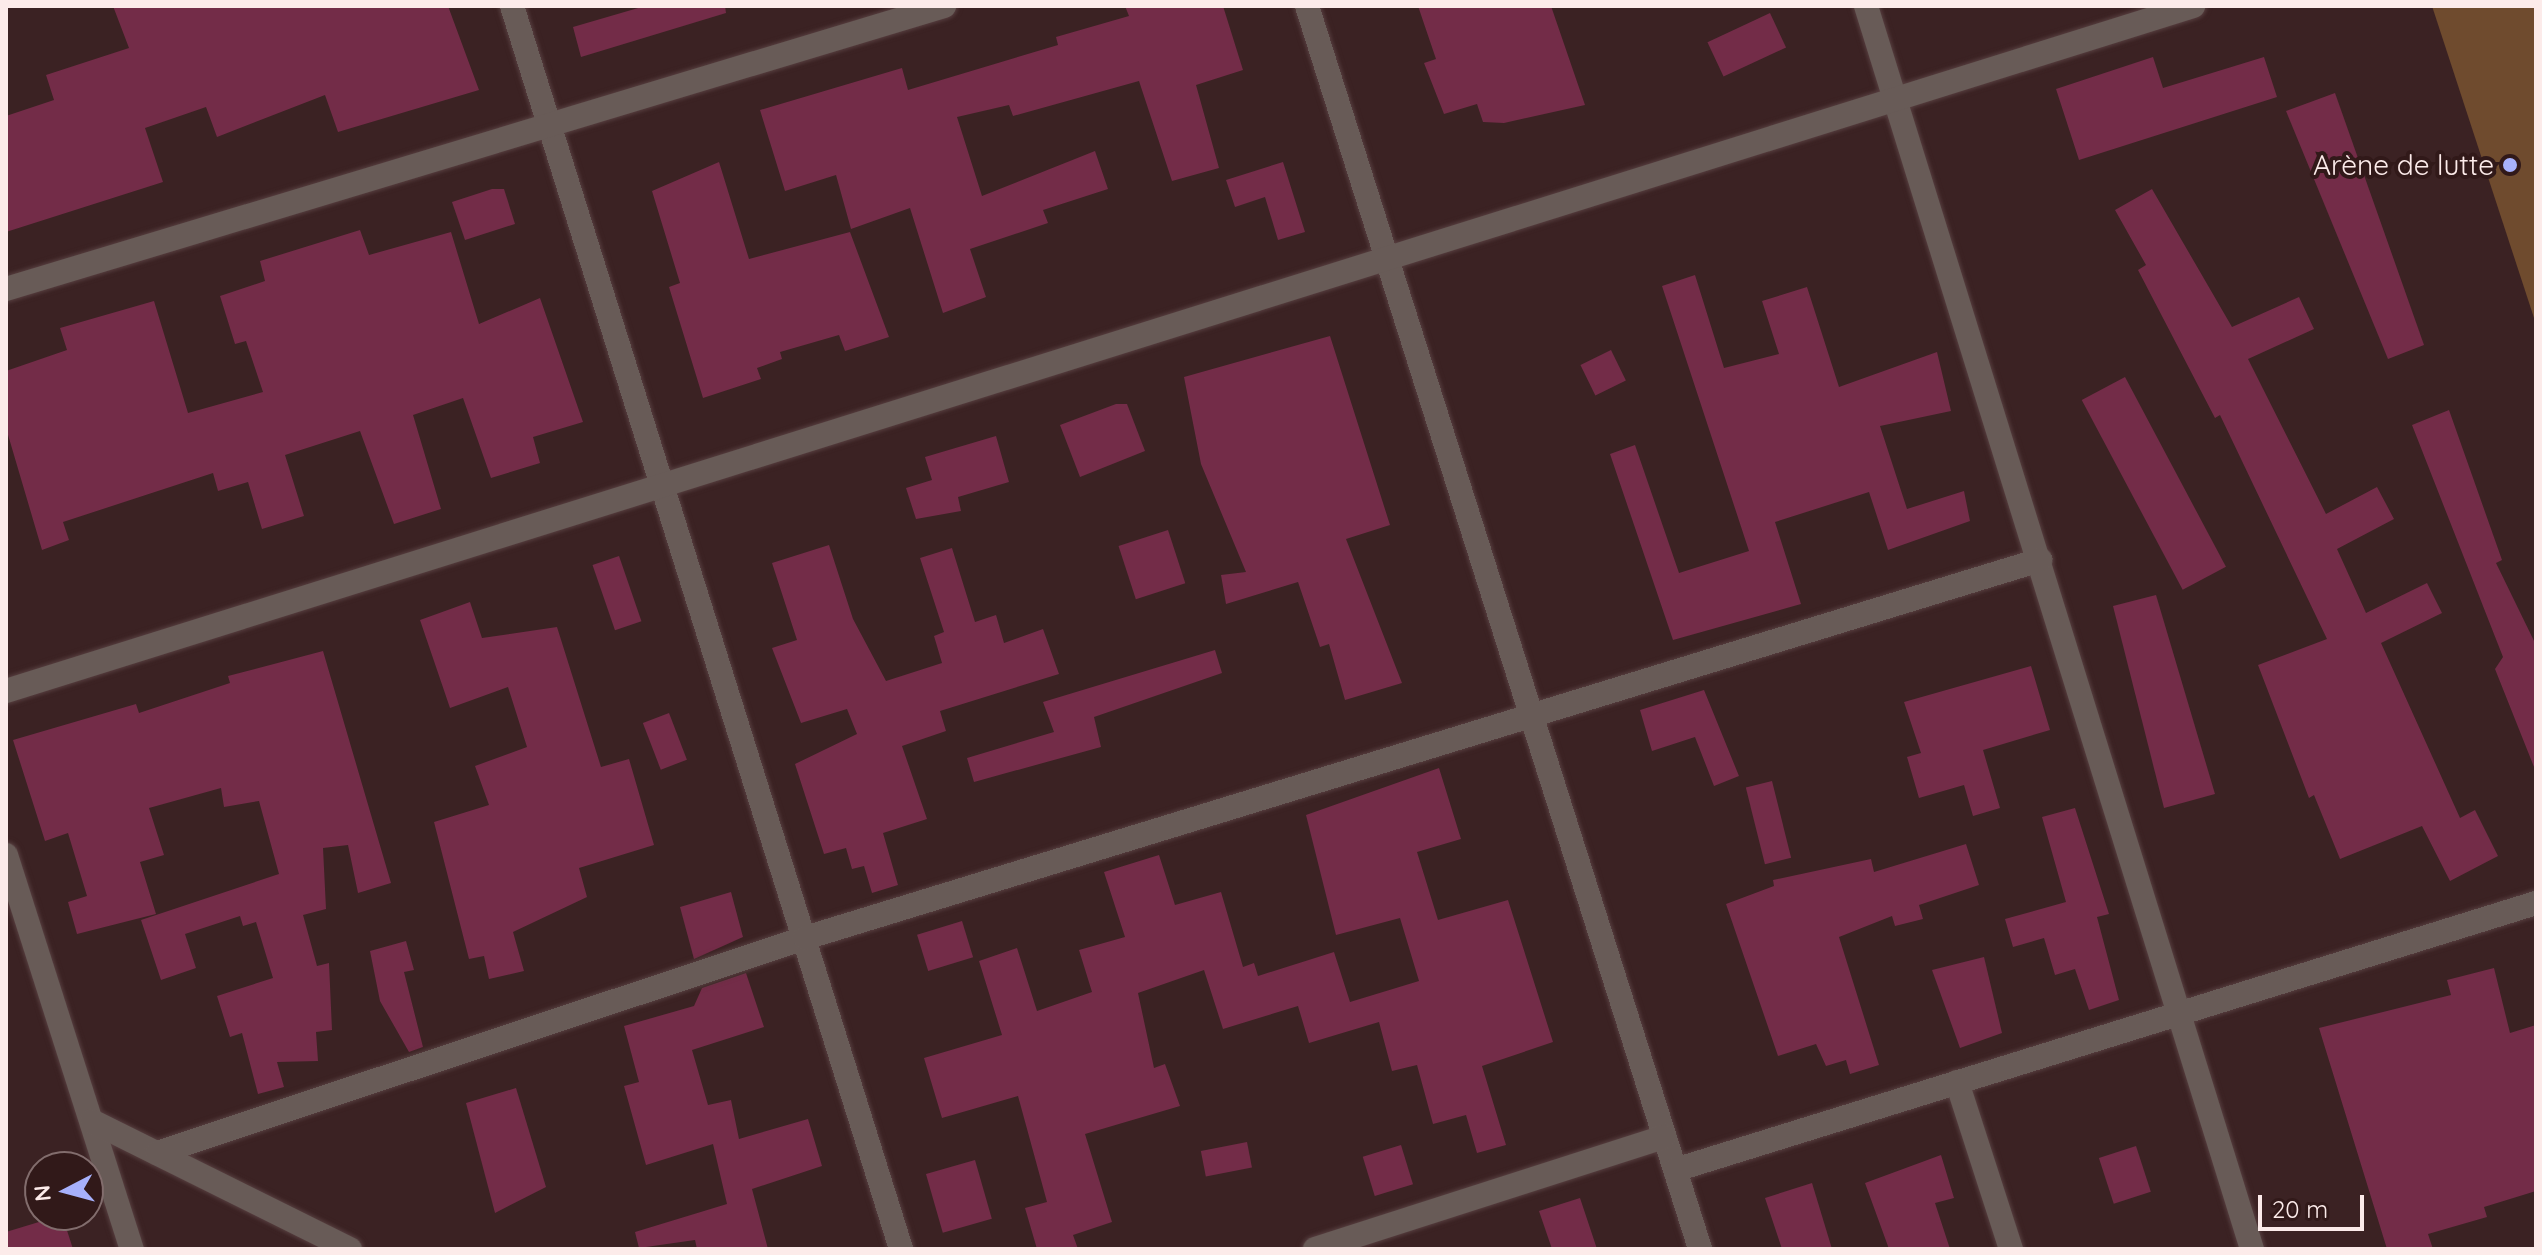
<!DOCTYPE html>
<meta charset="utf-8">
<style>
body{margin:0}
#map{position:relative;width:2542px;height:1255px;overflow:hidden;background:#3b2223;font-family:Quicksand,sans-serif}
div>[style]{position:absolute}
.green>*{inset:0;background:#6f4b2e}
.building>*{inset:0;background:#732c48;transform-origin:0 0}
.roads{filter:drop-shadow(0 0 2px #563e3f) drop-shadow(0 0 2px #563e3f)}
.minor>*{height:24px;margin:-12px;padding:0 12px;transform-origin:12px;border-radius:12px;background:#685b57}
.dots>*{width:22px;height:22px;translate:-50% -50%;box-sizing:border-box;border:4px solid #311919;border-radius:50%}
span{translate:-50% -50%;white-space:nowrap;text-align:center;line-height:1.15;-webkit-text-stroke:8px #311919;paint-order:stroke}
.poi-label{font-size:28px;color:#fcebea}
.right{translate:-100% -50%;text-align:right}
.frame{position:absolute;inset:0;border:8px solid #fcebea;pointer-events:none}
.north{position:absolute;left:24px;top:1151px;width:80px;height:80px;box-sizing:border-box;background:#311919;border:2px solid #826d6d;border-radius:50%;rotate:264deg;font-size:22px;font-weight:700;line-height:32px;text-align:center;color:#fcebea}
.north::after{content:'';display:block;margin:auto;width:28px;height:36px;background:#a7b1fc;clip-path:polygon(50% 0,100% 100%,50% 72%,0 100%)}
.scale{position:absolute;left:2258px;top:1195px;width:106px;height:36px;box-sizing:border-box;border:4px solid #fcebea;border-top:0;padding-left:10px;font-size:24px;line-height:28px;white-space:nowrap;color:#fcebea;-webkit-text-stroke:6px #311919;paint-order:stroke}
</style>
<div id="map">
<div class="green">
<div style="clip-path:polygon(2432px 6px,2536px 6px,2536px 324px)"></div>
</div>
<div class="building">
<div style="clip-path:polygon(113px 6px,448px 6px,479px 90px,338px 132px,325px 95px,217px 137px,206px 107px,145px 128px,163px 182px,6px 232px,6px 116px,54px 100px,46px 75px,129px 48px)"></div>
<div style="clip-path:polygon(645px 6px,725px 6px,726px 13px,581px 57px,573px 27px)"></div>
<div style="clip-path:polygon(1125px 6px,1223px 6px,1243px 70px,1196px 85px,1219px 168px,1172px 181px,1139px 81px,1013px 116px,1009px 105px,957px 117px,982px 196px,1095px 151px,1108px 189px,1043px 210px,1048px 223px,970px 249px,986px 297px,943px 313px,910px 208px,851px 229px,836px 175px,785px 191px,760px 110px,902px 68px,908px 90px,1058px 45px,1056px 37px,1129px 16px)"></div>
<div style="clip-path:polygon(1418px 6px,1551px 6px,1585px 105px,1504px 123px,1483px 122px,1477px 104px,1444px 114px,1424px 63px,1436px 59px)"></div>
<div style="left:1770px;top:13px;width:38px;height:69px;rotate:65deg"></div>
<div style="clip-path:polygon(2153px 57px,2163px 88px,2264px 57px,2277px 97px,2079px 160px,2056px 89px)"></div>
<div style="clip-path:polygon(2335px 93px,2424px 345px,2388px 359px,2286px 111px)"></div>
<div style="clip-path:polygon(719px 162px,749px 259px,850px 232px,889px 337px,845px 351px,839px 335px,780px 352px,782px 359px,757px 368px,761px 379px,703px 398px,669px 287px,680px 283px,652px 191px)"></div>
<div style="clip-path:polygon(1283px 162px,1305px 232px,1278px 240px,1265px 197px,1235px 207px,1226px 180px)"></div>
<div style="clip-path:polygon(492px 189px,504px 189px,515px 224px,465px 240px,452px 202px)"></div>
<div style="clip-path:polygon(2152px 189px,2232px 327px,2299px 297px,2314px 329px,2248px 359px,2326px 514px,2377px 487px,2394px 519px,2337px 549px,2366px 613px,2427px 583px,2442px 613px,2381px 643px,2460px 818px,2475px 810px,2498px 856px,2450px 881px,2422px 826px,2340px 859px,2314px 795px,2309px 798px,2258px 665px,2327px 639px,2220px 415px,2215px 418px,2138px 270px,2146px 265px,2115px 210px)"></div>
<div style="clip-path:polygon(360px 230px,369px 255px,451px 232px,479px 324px,540px 298px,583px 422px,533px 437px,540px 463px,491px 478px,463px 398px,413px 415px,441px 509px,394px 524px,360px 431px,285px 455px,304px 516px,262px 529px,248px 482px,218px 491px,213px 473px,63px 522px,69px 540px,42px 550px,6px 428px,6px 371px,67px 350px,60px 328px,154px 301px,188px 413px,263px 392px,246px 341px,235px 344px,220px 296px,265px 281px,260px 261px)"></div>
<div style="clip-path:polygon(1695px 275px,1724px 368px,1779px 354px,1762px 301px,1807px 287px,1839px 387px,1937px 352px,1951px 411px,1880px 426px,1907px 509px,1964px 491px,1970px 521px,1888px 550px,1869px 492px,1775px 522px,1801px 604px,1673px 640px,1610px 454px,1635px 445px,1679px 573px,1749px 551px,1662px 286px)"></div>
<div style="clip-path:polygon(1330px 336px,1390px 525px,1346px 539px,1402px 683px,1345px 700px,1329px 644px,1320px 647px,1298px 582px,1226px 604px,1221px 575px,1246px 572px,1201px 464px,1184px 377px)"></div>
<div style="left:1611px;top:350px;width:34px;height:34px;rotate:64deg"></div>
<div style="left:2125px;top:377px;width:215px;height:49px;rotate:62deg"></div>
<div style="clip-path:polygon(1116px 404px,1127px 404px,1145px 451px,1080px 477px,1060px 425px)"></div>
<div style="clip-path:polygon(2449px 410px,2502px 560px,2496px 563px,2536px 645px,2536px 772px,2495px 669px,2503px 657px,2412px 425px)"></div>
<div style="clip-path:polygon(996px 436px,1009px 482px,958px 497px,961px 511px,916px 519px,906px 488px,932px 480px,925px 457px)"></div>
<div style="left:1168px;top:530px;width:56px;height:52px;rotate:72deg"></div>
<div style="clip-path:polygon(829px 545px,853px 619px,886px 681px,942px 663px,934px 636px,944px 632px,920px 558px,952px 548px,975px 622px,996px 615px,1004px 643px,1043px 629px,1059px 674px,940px 711px,946px 731px,902px 746px,927px 819px,883px 833px,898px 885px,872px 893px,864px 866px,852px 869px,846px 848px,824px 854px,795px 764px,857px 734px,847px 709px,801px 723px,772px 648px,797px 640px,772px 563px)"></div>
<div style="left:619px;top:556px;width:69px;height:28px;rotate:71deg"></div>
<div style="clip-path:polygon(2156px 595px,2215px 794px,2164px 808px,2113px 606px)"></div>
<div style="clip-path:polygon(470px 602px,482px 638px,557px 627px,601px 767px,629px 759px,654px 845px,579px 868px,587px 897px,513px 932px,524px 971px,489px 979px,484px 956px,469px 959px,434px 822px,489px 805px,475px 766px,527px 747px,508px 687px,450px 708px,420px 620px)"></div>
<div style="clip-path:polygon(1215px 650px,1222px 673px,1094px 717px,1101px 747px,974px 782px,967px 758px,1054px 732px,1043px 702px)"></div>
<div style="clip-path:polygon(323px 651px,391px 883px,358px 893px,348px 845px,323px 848px,326px 909px,303px 915px,317px 966px,329px 963px,332px 1030px,316px 1032px,318px 1061px,277px 1062px,284px 1087px,258px 1094px,242px 1033px,230px 1037px,217px 996px,273px 978px,256px 922px,243px 926px,240px 916px,185px 934px,196px 968px,161px 980px,141px 920px,279px 874px,259px 801px,224px 807px,221px 788px,149px 808px,164px 855px,140px 862px,156px 914px,77px 934px,68px 902px,87px 896px,68px 833px,45px 841px,13px 740px,136px 704px,139px 713px,230px 683px,228px 676px)"></div>
<div style="clip-path:polygon(2031px 666px,2050px 730px,1983px 750px,2000px 808px,1973px 816px,1964px 785px,1919px 798px,1907px 757px,1921px 753px,1904px 702px)"></div>
<div style="clip-path:polygon(1704px 690px,1739px 776px,1714px 786px,1695px 737px,1652px 751px,1640px 710px)"></div>
<div style="left:669px;top:713px;width:50px;height:28px;rotate:69deg"></div>
<div style="clip-path:polygon(1439px 768px,1461px 839px,1417px 852px,1438px 920px,1508px 900px,1553px 1042px,1482px 1066px,1506px 1145px,1477px 1153px,1466px 1115px,1433px 1124px,1417px 1065px,1392px 1071px,1379px 1022px,1309px 1043px,1298px 1006px,1223px 1029px,1204px 970px,1138px 993px,1154px 1068px,1165px 1064px,1180px 1106px,1085px 1134px,1112px 1222px,1073px 1235px,1078px 1249px,1037px 1249px,1025px 1208px,1047px 1202px,1018px 1096px,942px 1118px,924px 1058px,1002px 1035px,979px 961px,1017px 948px,1037px 1011px,1092px 992px,1079px 950px,1125px 937px,1104px 872px,1159px 855px,1175px 905px,1221px 892px,1243px 967px,1254px 963px,1258px 976px,1334px 952px,1350px 1002px,1419px 981px,1400px 918px,1336px 935px,1306px 815px)"></div>
<div style="left:1772px;top:781px;width:79px;height:27px;rotate:76deg"></div>
<div style="clip-path:polygon(2075px 808px,2109px 914px,2097px 917px,2119px 1000px,2089px 1010px,2075px 969px,2055px 975px,2044px 938px,2013px 947px,2005px 919px,2066px 902px,2042px 817px)"></div>
<div style="clip-path:polygon(1966px 844px,1979px 885px,1919px 905px,1923px 919px,1895px 926px,1892px 916px,1839px 937px,1879px 1065px,1850px 1074px,1846px 1060px,1826px 1066px,1816px 1044px,1778px 1056px,1726px 904px,1774px 886px,1773px 880px,1871px 859px,1874px 872px)"></div>
<div style="clip-path:polygon(731px 892px,743px 937px,694px 959px,680px 907px)"></div>
<div style="left:962px;top:921px;width:38px;height:47px;rotate:73deg"></div>
<div style="clip-path:polygon(406px 941px,414px 970px,404px 972px,423px 1047px,409px 1052px,380px 1001px,370px 951px)"></div>
<div style="clip-path:polygon(1984px 957px,2002px 1033px,1960px 1048px,1932px 970px)"></div>
<div style="clip-path:polygon(2494px 968px,2510px 1033px,2536px 1025px,2536px 1191px,2484px 1207px,2487px 1217px,2428px 1234px,2433px 1249px,2387px 1249px,2319px 1028px,2451px 995px,2447px 980px)"></div>
<div style="clip-path:polygon(746px 973px,764px 1027px,692px 1050px,708px 1105px,731px 1100px,739px 1139px,808px 1119px,822px 1166px,752px 1189px,768px 1249px,697px 1249px,695px 1240px,639px 1248px,635px 1232px,727px 1204px,713px 1144px,646px 1165px,624px 1086px,639px 1082px,624px 1026px,694px 1006px,702px 988px)"></div>
<div style="clip-path:polygon(516px 1088px,546px 1187px,495px 1213px,466px 1103px)"></div>
<div style="left:1247px;top:1142px;width:26px;height:47px;rotate:79deg"></div>
<div style="left:1401px;top:1145px;width:41px;height:40px;rotate:73deg"></div>
<div style="left:2136px;top:1146px;width:48px;height:39px;rotate:72deg"></div>
<div style="clip-path:polygon(1941px 1155px,1954px 1198px,1935px 1203px,1950px 1249px,1889px 1249px,1865px 1183px)"></div>
<div style="left:975px;top:1160px;width:61px;height:51px;rotate:74deg"></div>
<div style="clip-path:polygon(1812px 1183px,1832px 1249px,1782px 1249px,1765px 1198px)"></div>
<div style="clip-path:polygon(1580px 1198px,1597px 1249px,1552px 1249px,1539px 1211px)"></div>
<div style="clip-path:polygon(62px 1215px,73px 1249px,6px 1249px,6px 1232px)"></div>
</div>
<div class="roads">
<div class="minor">
<div style="left:512px;top:6px;width:1302px;rotate:72.62deg"></div>
<div style="left:1307px;top:6px;width:1304px;rotate:72.45deg"></div>
<div style="left:1866px;top:6px;width:1302px;rotate:72.75deg"></div>
<div style="left:6px;top:289px;width:980px;rotate:-16.79deg"></div>
<div style="left:6px;top:691px;width:2292px;rotate:-17.39deg"></div>
<div style="left:6px;top:855px;width:414px;rotate:72.3deg"></div>
<div style="left:1957px;top:1082px;width:176px;rotate:72.1deg"></div>
<div style="left:92px;top:1121px;width:288px;rotate:26.4deg"></div>
<div style="left:157px;top:1153px;width:683px;rotate:-18.36deg"></div>
<div style="left:805px;top:938px;width:1292px;rotate:-17.02deg"></div>
<div style="left:1675px;top:1170px;width:901px;rotate:-17.23deg"></div>
<div style="left:1315px;top:1249px;width:367px;rotate:-17.8deg"></div>
</div>
</div>
<div class="dots">
<div style="left:2510px;top:165px;background:#a7b1fc"></div>
</div>
<div class="poi-label">
<span class="right" style="left:2494px;top:165px">Arène de lutte</span>
</div>
<div class="frame"></div>
<div class="north">N</div>
<div class="scale">20 m</div>
</div>
